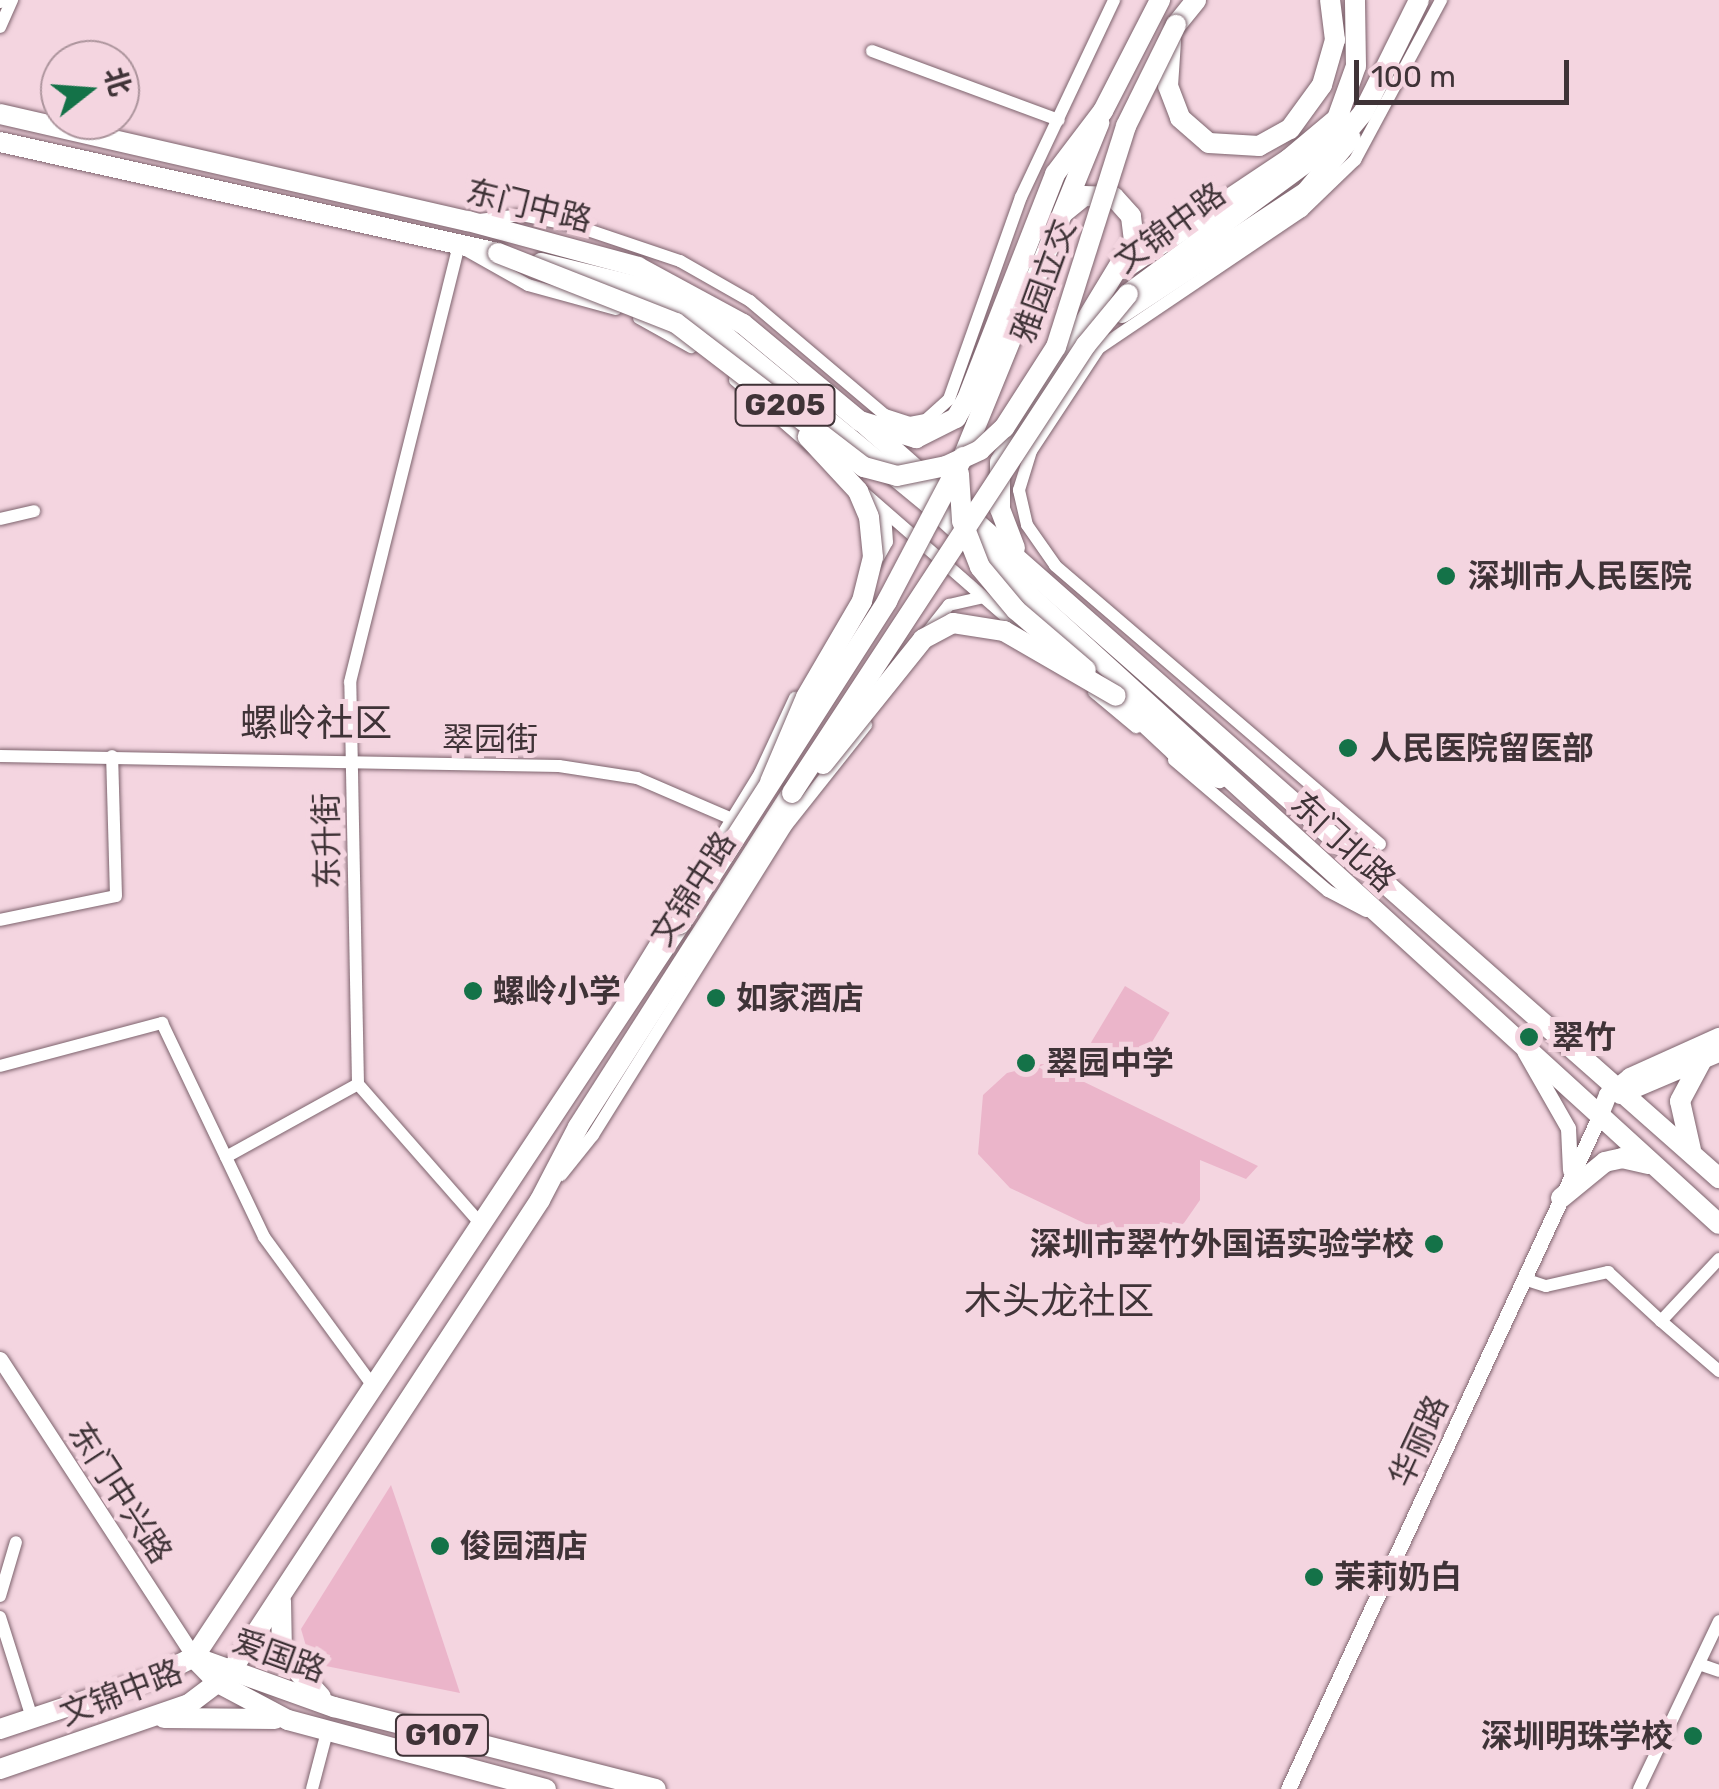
<!DOCTYPE html>
<meta charset="utf-8">
<style>
body{margin:0}
#map{position:relative;width:1719px;height:1789px;overflow:hidden;background:#f4d5e0;font-family:Rubik,"Noto Sans SC",sans-serif}
div>[style]{position:absolute}
.green>*{inset:0;background:#ebb5ca;transform-origin:0 0}
.roads{filter:drop-shadow(0 0 2px #7d636d) drop-shadow(0 0 2px #7d636d)}
.minor>*{height:12px;margin:-6px;padding:0 6px;transform-origin:6px;border-radius:6px;background:#fff}
.tertiary>*{height:15px;margin:-7.5px;padding:0 7.5px;transform-origin:7.5px;border-radius:7.5px;background:#fff}
.secondary>*{height:18px;margin:-9px;padding:0 9px;transform-origin:9px;border-radius:9px;background:#fff}
.primary>*{height:20px;margin:-10px;padding:0 10px;transform-origin:10px;border-radius:10px;background:#fff}
.trunk>*{height:20px;margin:-10px;padding:0 10px;transform-origin:10px;border-radius:10px;background:#fff}
.bridges{filter:drop-shadow(0 0 2px #7d636d) drop-shadow(0 0 2px #7d636d)}
.primary-bridge>*{height:20px;margin:-10px;padding:0 10px;transform-origin:10px;border-radius:10px;background:#fff}
.trunk-bridge>*{height:20px;margin:-10px;padding:0 10px;transform-origin:10px;border-radius:10px;background:#fff}
.dots>*{width:28px;height:28px;translate:-50% -50%;box-sizing:border-box;border:5px solid #f4d5e0;border-radius:50%}
span{translate:-50% -50%;white-space:nowrap;text-align:center;line-height:1.15;-webkit-text-stroke:10px #f4d5e0;paint-order:stroke}
.shield-label span{padding:2px 8px;background:#f4d5e0;border:2px solid;border-radius:8px;-webkit-text-stroke-width:0}
.shield-label{font-size:30px;color:#3f3337;font-weight:700}
.street-label{font-size:32px;color:#3f3337}
.poi-label{font-size:32px;color:#3f3337;font-weight:700}
.left{translate:0 -50%;text-align:left}
.right{translate:-100% -50%;text-align:right}
.quarter-label{font-size:38px;color:#3f3337}
.north{position:absolute;left:40px;top:40px;width:100px;height:100px;box-sizing:border-box;background:#f4d5e0;border:2px solid #ac949c;border-radius:50%;rotate:73deg;font-size:28px;font-weight:700;line-height:40px;text-align:center;color:#3f3337}
.north::after{content:'';display:block;margin:auto;width:35px;height:45px;background:#147248;clip-path:polygon(50% 0,100% 100%,50% 72%,0 100%)}
.scale{position:absolute;left:1354px;top:60px;width:215px;height:45px;box-sizing:border-box;border:5px solid #3f3337;border-top:0;padding-left:12px;font-size:30px;line-height:35px;white-space:nowrap;color:#3f3337;-webkit-text-stroke:8px #f4d5e0;paint-order:stroke}
</style>
<div id="map">
<div class="green">
<div style="left:1125px;top:986px;width:52px;height:66px;rotate:31deg"></div>
<div style="clip-path:polygon(1042px 1064px,1049px 1065px,1258px 1166px,1246px 1179px,1200px 1160px,1200px 1200px,1184px 1223px,1156px 1244px,1128px 1244px,1010px 1188px,978px 1154px,983px 1095px,1007px 1073px)"></div>
<div style="clip-path:polygon(391px 1485px,403px 1520px,460px 1693px,311px 1663px,301px 1629px)"></div>
</div>
<div class="roads">
<div class="minor">
<div style="left:0;top:2px;width:2px;rotate:-63deg"></div>
<div style="left:0;top:27px;width:30px;rotate:-66deg"></div>
<div style="left:872px;top:51px;width:199px;rotate:20.3deg"></div>
<div style="left:479px;top:220px;width:43px;rotate:-6.6deg"></div>
<div style="left:522px;top:215px;width:55px;rotate:11.5deg"></div>
<div style="left:576px;top:226px;width:110px;rotate:18.6deg"></div>
<div style="left:680px;top:261px;width:81px;rotate:29.7deg"></div>
<div style="left:750px;top:301px;width:177px;rotate:40.2deg"></div>
<div style="left:885px;top:415px;width:26px;rotate:18deg"></div>
<div style="left:910px;top:423px;width:16px;rotate:-11deg"></div>
<div style="left:926px;top:420px;width:31px;rotate:-42deg"></div>
<div style="left:949px;top:399px;width:214px;rotate:-70.4deg"></div>
<div style="left:1021px;top:197px;width:218px;rotate:-64.7deg"></div>
<div style="left:639px;top:318px;width:60px;rotate:29.1deg"></div>
<div style="left:735px;top:380px;width:101px;rotate:41deg"></div>
<div style="left:863px;top:492px;width:220px;rotate:41.1deg"></div>
<div style="left:0;top:519px;width:35px;rotate:-13deg"></div>
<div style="left:874px;top:565px;width:26px;rotate:-61deg"></div>
<div style="left:887px;top:542px;width:28px;rotate:-94deg"></div>
<div style="left:927px;top:633px;width:36px;rotate:-52deg"></div>
<div style="left:949px;top:605px;width:35px;rotate:-13deg"></div>
<div style="left:1094px;top:692px;width:55px;rotate:39.8deg"></div>
<div style="left:0;top:756px;width:559px;rotate:1.02deg"></div>
<div style="left:559px;top:766px;width:79px;rotate:8.7deg"></div>
<div style="left:637px;top:778px;width:101px;rotate:23.3deg"></div>
<div style="left:1174px;top:760px;width:202px;rotate:40.4deg"></div>
<div style="left:1328px;top:891px;width:43px;rotate:27.8deg"></div>
<div style="left:1380px;top:844px;width:428px;rotate:-139.4deg"></div>
<div style="left:1055px;top:565px;width:49px;rotate:-125deg"></div>
<div style="left:1027px;top:525px;width:36px;rotate:-103deg"></div>
<div style="left:1019px;top:490px;width:41px;rotate:-72.9deg"></div>
<div style="left:1031px;top:451px;width:123px;rotate:-56.6deg"></div>
<div style="left:1099px;top:348px;width:245px;rotate:-34deg"></div>
<div style="left:1302px;top:211px;width:74px;rotate:-43.9deg"></div>
<div style="left:1355px;top:160px;width:182px;rotate:-61.7deg"></div>
<div style="left:0;top:920px;width:118px;rotate:-11.7deg"></div>
<div style="left:116px;top:896px;width:140px;rotate:-91.6deg"></div>
<div style="left:626px;top:992px;width:257px;rotate:-58.5deg"></div>
<div style="left:760px;top:773px;width:83px;rotate:-65deg"></div>
<div style="left:0;top:1066px;width:168px;rotate:-14.9deg"></div>
<div style="left:162px;top:1023px;width:237px;rotate:64.5deg"></div>
<div style="left:264px;top:1237px;width:185px;rotate:53.8deg"></div>
<div style="left:226px;top:1157px;width:151px;rotate:-28.9deg"></div>
<div style="left:561px;top:1175px;width:51px;rotate:-51.3deg"></div>
<div style="left:593px;top:1135px;width:364px;rotate:-58deg"></div>
<div style="left:786px;top:826px;width:129px;rotate:-51.6deg"></div>
<div style="left:480px;top:1223px;width:185px;rotate:-131.3deg"></div>
<div style="left:358px;top:1084px;width:402px;rotate:-91.1deg"></div>
<div style="left:350px;top:682px;width:449px;rotate:-76deg"></div>
<div style="left:459px;top:246px;width:79px;rotate:29.5deg"></div>
<div style="left:528px;top:285px;width:91px;rotate:15.3deg"></div>
<div style="left:1719px;top:1259px;width:85px;rotate:133.1deg"></div>
<div style="left:1661px;top:1321px;width:77px;rotate:40.8deg"></div>
<div style="left:1524px;top:1279px;width:23px;rotate:18deg"></div>
<div style="left:1546px;top:1286px;width:64px;rotate:-12.7deg"></div>
<div style="left:1608px;top:1272px;width:72px;rotate:42.8deg"></div>
<div style="left:0;top:1596px;width:56px;rotate:-73.5deg"></div>
<div style="left:0;top:1617px;width:106px;rotate:72.4deg"></div>
<div style="left:1699px;top:1664px;width:21px;rotate:19deg"></div>
<div style="left:312px;top:1789px;width:59px;rotate:-75.3deg"></div>
<div style="left:1639px;top:1789px;width:186px;rotate:-64.5deg"></div>
</div>
<div class="tertiary">
<div style="left:1524px;top:1051px;width:89px;rotate:60.3deg"></div>
<div style="left:1568px;top:1128px;width:42px;rotate:87.3deg"></div>
<div style="left:0;top:1359px;width:356px;rotate:56.9deg"></div>
<div style="left:1288px;top:1789px;width:740px;rotate:-65.17deg"></div>
</div>
<div class="secondary">
<div style="left:1620px;top:1095px;width:108px;rotate:-23deg"></div>
<div style="left:1599px;top:1117px;width:24px;rotate:-68deg"></div>
<div style="left:1608px;top:1095px;width:28px;rotate:-39deg"></div>
<div style="left:1630px;top:1077px;width:98px;rotate:-24.2deg"></div>
</div>
<div class="primary">
<div style="left:1171px;top:41px;width:45px;rotate:93.8deg"></div>
<div style="left:1168px;top:86px;width:34px;rotate:69deg"></div>
<div style="left:1180px;top:118px;width:38px;rotate:41deg"></div>
<div style="left:1209px;top:143px;width:50px;rotate:3.4deg"></div>
<div style="left:1259px;top:146px;width:35px;rotate:-29deg"></div>
<div style="left:1290px;top:129px;width:54px;rotate:-54deg"></div>
<div style="left:1322px;top:85px;width:47px;rotate:-73.9deg"></div>
<div style="left:1335px;top:40px;width:40px;rotate:-97.1deg"></div>
<div style="left:1334px;top:127px;width:65px;rotate:-70.2deg"></div>
<div style="left:1356px;top:66px;width:66px;rotate:-90.9deg"></div>
<div style="left:541px;top:263px;width:97px;rotate:13.7deg"></div>
<div style="left:635px;top:286px;width:86px;rotate:26.9deg"></div>
<div style="left:712px;top:325px;width:280px;rotate:39.5deg"></div>
<div style="left:928px;top:503px;width:1070px;rotate:42.35deg"></div>
<div style="left:1124px;top:269px;width:198px;rotate:-33.7deg"></div>
<div style="left:1289px;top:159px;width:67px;rotate:-40.1deg"></div>
<div style="left:1128px;top:294px;width:271px;rotate:-36.4deg"></div>
<div style="left:1346px;top:133px;width:26px;rotate:-50deg"></div>
<div style="left:1363px;top:113px;width:126px;rotate:-63.6deg"></div>
<div style="left:1122px;top:313px;width:220px;rotate:-33.3deg"></div>
<div style="left:1306px;top:192px;width:70px;rotate:-50.2deg"></div>
<div style="left:862px;top:422px;width:1143px;rotate:41.42deg"></div>
<div style="left:963px;top:457px;width:361px;rotate:-67.8deg"></div>
<div style="left:1015px;top:548px;width:42px;rotate:-111deg"></div>
<div style="left:1000px;top:509px;width:47px;rotate:-90deg"></div>
<div style="left:1000px;top:462px;width:258px;rotate:-58.8deg"></div>
<div style="left:1134px;top:241px;width:25px;rotate:-97deg"></div>
<div style="left:1131px;top:216px;width:25px;rotate:-132deg"></div>
<div style="left:1114px;top:197px;width:30px;rotate:-178deg"></div>
<div style="left:1084px;top:196px;width:27px;rotate:141deg"></div>
<div style="left:1116px;top:696px;width:81px;rotate:43deg"></div>
<div style="left:1175px;top:751px;width:52px;rotate:31.5deg"></div>
<div style="left:1691px;top:1150px;width:50px;rotate:-102.7deg"></div>
<div style="left:1680px;top:1101px;width:47px;rotate:-61.8deg"></div>
<div style="left:1561px;top:1198px;width:57px;rotate:-39.3deg"></div>
<div style="left:1605px;top:1162px;width:17px;rotate:-13deg"></div>
<div style="left:1622px;top:1158px;width:27px;rotate:13deg"></div>
<div style="left:194px;top:1657px;width:879px;rotate:-56.45deg"></div>
<div style="left:231px;top:1671px;width:563px;rotate:-56.73deg"></div>
<div style="left:540px;top:1200px;width:82px;rotate:-62.5deg"></div>
<div style="left:578px;top:1127px;width:397px;rotate:-57.4deg"></div>
</div>
<div class="trunk">
<div style="left:1176px;top:25px;width:32px;rotate:-51deg"></div>
<div style="left:0;top:114px;width:480px;rotate:12.9deg"></div>
<div style="left:468px;top:221px;width:176px;rotate:15.1deg"></div>
<div style="left:638px;top:267px;width:119px;rotate:28.5deg"></div>
<div style="left:743px;top:324px;width:152px;rotate:39.7deg"></div>
<div style="left:860px;top:421px;width:59px;rotate:16.9deg"></div>
<div style="left:916px;top:438px;width:45px;rotate:-26.6deg"></div>
<div style="left:956px;top:418px;width:22px;rotate:-60deg"></div>
<div style="left:967px;top:399px;width:242px;rotate:-68.6deg"></div>
<div style="left:1055px;top:174px;width:79px;rotate:-52.7deg"></div>
<div style="left:1103px;top:111px;width:125px;rotate:-62.8deg"></div>
<div style="left:0;top:142px;width:510px;rotate:12.57deg"></div>
<div style="left:281px;top:1601px;width:53px;rotate:88.9deg"></div>
<div style="left:282px;top:1654px;width:58px;rotate:47.8deg"></div>
<div style="left:194px;top:1657px;width:149px;rotate:19.7deg"></div>
<div style="left:334px;top:1707px;width:332px;rotate:14.3deg"></div>
<div style="left:198px;top:1662px;width:29px;rotate:46deg"></div>
<div style="left:218px;top:1683px;width:79px;rotate:27.9deg"></div>
<div style="left:288px;top:1720px;width:267px;rotate:15deg"></div>
<div style="left:164px;top:1718px;width:111px;rotate:0.5deg"></div>
<div style="left:0;top:1729px;width:158px;rotate:-18.4deg"></div>
<div style="left:150px;top:1679px;width:49px;rotate:-26.6deg"></div>
<div style="left:0;top:1769px;width:200px;rotate:-19deg"></div>
<div style="left:189px;top:1704px;width:46px;rotate:-37.1deg"></div>
</div>
</div>
<div class="bridges">
<div class="primary-bridge">
<div style="left:959px;top:474px;width:47px;rotate:86.3deg"></div>
<div style="left:962px;top:521px;width:49px;rotate:68.6deg"></div>
<div style="left:980px;top:567px;width:56px;rotate:50.1deg"></div>
<div style="left:1016px;top:610px;width:92px;rotate:40.6deg"></div>
<div style="left:823px;top:764px;width:160px;rotate:-51.3deg"></div>
<div style="left:923px;top:639px;width:34px;rotate:-28deg"></div>
<div style="left:953px;top:623px;width:52px;rotate:8.9deg"></div>
<div style="left:1004px;top:631px;width:129px;rotate:30.1deg"></div>
<div style="left:792px;top:793px;width:536px;rotate:-56.73deg"></div>
<div style="left:1086px;top:345px;width:66px;rotate:-50.5deg"></div>
<div style="left:680px;top:924px;width:384px;rotate:-57.3deg"></div>
<div style="left:887px;top:601px;width:163px;rotate:-62.2deg"></div>
</div>
<div class="trunk-bridge">
<div style="left:498px;top:253px;width:191px;rotate:21.5deg"></div>
<div style="left:676px;top:323px;width:237px;rotate:37.5deg"></div>
<div style="left:864px;top:467px;width:34px;rotate:15deg"></div>
<div style="left:897px;top:476px;width:50px;rotate:-11.5deg"></div>
<div style="left:946px;top:466px;width:38px;rotate:-25deg"></div>
<div style="left:980px;top:450px;width:33px;rotate:-43deg"></div>
<div style="left:1004px;top:428px;width:96px;rotate:-57.3deg"></div>
<div style="left:1056px;top:347px;width:232px;rotate:-72.4deg"></div>
<div style="left:1126px;top:126px;width:113px;rotate:-63.7deg"></div>
<div style="left:770px;top:782px;width:92px;rotate:-67deg"></div>
<div style="left:806px;top:697px;width:111px;rotate:-59.7deg"></div>
<div style="left:862px;top:601px;width:45px;rotate:-76deg"></div>
<div style="left:873px;top:557px;width:40px;rotate:-95.7deg"></div>
<div style="left:869px;top:517px;width:28px;rotate:-113deg"></div>
<div style="left:858px;top:491px;width:74px;rotate:-132.8deg"></div>
</div>
</div>
<div class="dots">
<div style="left:1446px;top:576px;background:#147248"></div>
<div style="left:1348px;top:748px;background:#147248"></div>
<div style="left:473px;top:991px;background:#147248"></div>
<div style="left:716px;top:998px;background:#147248"></div>
<div style="left:1529px;top:1037px;background:#147248"></div>
<div style="left:1026px;top:1063px;background:#147248"></div>
<div style="left:1434px;top:1244px;background:#147248"></div>
<div style="left:440px;top:1546px;background:#147248"></div>
<div style="left:1314px;top:1577px;background:#147248"></div>
<div style="left:1693px;top:1736px;background:#147248"></div>
</div>
<div class="shield-label">
<span style="left:785px;top:405px">G205</span>
<span style="left:442px;top:1735px">G107</span>
</div>
<div class="street-label">
<span style="left:529px;top:206px;rotate:14deg">东门中路</span>
<span style="left:1170px;top:228px;rotate:-36deg">文锦中路</span>
<span style="left:1044px;top:281px;rotate:-70deg">雅园立交</span>
<span style="left:490px;top:739px">翠园街</span>
<span style="left:327px;top:841px;rotate:-91deg">东升街</span>
<span style="left:1343px;top:842px;rotate:43deg">东门北路</span>
<span style="left:693px;top:889px;rotate:-57deg">文锦中路</span>
<span style="left:1419px;top:1441px;rotate:-65deg">华丽路</span>
<span style="left:120px;top:1493px;rotate:57deg">东门中兴路</span>
<span style="left:279px;top:1656px;rotate:20deg">爱国路</span>
<span style="left:121px;top:1693px;rotate:-21deg">文锦中路</span>
</div>
<div class="poi-label">
<span class="left" style="left:1468px;top:576px">深圳市人民医院</span>
<span class="left" style="left:1370px;top:748px">人民医院留医部</span>
<span class="left" style="left:493px;top:991px">螺岭小学</span>
<span class="left" style="left:736px;top:998px">如家酒店</span>
<span class="left" style="left:1552px;top:1037px">翠竹</span>
<span class="left" style="left:1046px;top:1063px">翠园中学</span>
<span class="right" style="left:1414px;top:1244px">深圳市翠竹外国语实验学校</span>
<span class="left" style="left:460px;top:1546px">俊园酒店</span>
<span class="left" style="left:1334px;top:1577px">茉莉奶白</span>
<span class="right" style="left:1673px;top:1736px">深圳明珠学校</span>
</div>
<div class="quarter-label">
<span style="left:316px;top:724px">螺岭社区</span>
<span style="left:1059px;top:1302px">木头龙社区</span>
</div>
<div class="north">北</div>
<div class="scale">100 m</div>
</div>
